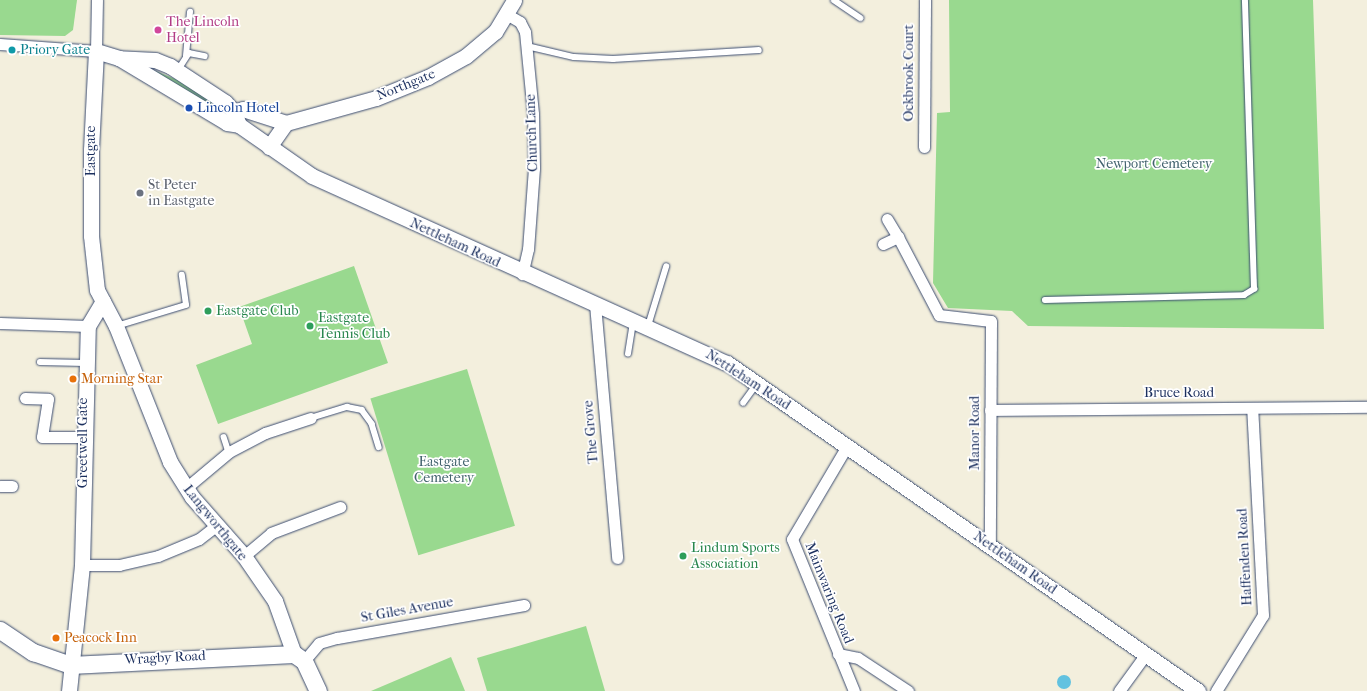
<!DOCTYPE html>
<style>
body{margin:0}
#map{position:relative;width:1367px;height:691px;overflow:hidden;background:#f3efdd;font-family:"IM FELL French Canon",serif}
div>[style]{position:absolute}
.green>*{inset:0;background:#99d98f;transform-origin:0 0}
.water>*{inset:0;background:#62c2e0}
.round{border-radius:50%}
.roads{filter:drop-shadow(0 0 1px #3b4c71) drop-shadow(0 0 1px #3b4c71)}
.lane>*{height:5.5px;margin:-2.75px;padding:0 2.75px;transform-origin:2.75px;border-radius:2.75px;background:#fff}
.street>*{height:11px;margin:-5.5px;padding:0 5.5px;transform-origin:5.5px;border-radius:5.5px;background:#fff}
.secondary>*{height:15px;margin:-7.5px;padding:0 7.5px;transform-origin:7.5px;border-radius:7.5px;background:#fff}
.primary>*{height:17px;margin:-8.5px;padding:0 8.5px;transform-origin:8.5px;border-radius:8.5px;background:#fff}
.dots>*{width:11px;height:11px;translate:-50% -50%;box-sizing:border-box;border:2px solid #fff;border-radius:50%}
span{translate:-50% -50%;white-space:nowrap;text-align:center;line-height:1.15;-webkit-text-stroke:3.5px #fff;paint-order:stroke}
.hotel-label{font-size:14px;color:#b23c85}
.left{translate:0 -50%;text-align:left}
.culture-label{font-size:14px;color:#0d838f}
.street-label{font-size:14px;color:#1b2f5e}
.transit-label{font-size:14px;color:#164399}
.park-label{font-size:14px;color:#41626d}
.worship-label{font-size:14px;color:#5b616d}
.leisure-label{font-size:14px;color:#27864d}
.food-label{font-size:14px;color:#c56008}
</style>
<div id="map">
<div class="green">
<div style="clip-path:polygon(0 0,77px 0,73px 30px,65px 36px,0 35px)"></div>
<div style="clip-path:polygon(949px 0,1313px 0,1324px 329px,1028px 326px,1012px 311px,948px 308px,933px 283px,937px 113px,950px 112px)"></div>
<div style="clip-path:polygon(128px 60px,183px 82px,221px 106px,233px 121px)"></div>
<div style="clip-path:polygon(354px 266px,388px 363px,218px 424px,196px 365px,252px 344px,239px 307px)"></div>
<div style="left:467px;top:369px;width:164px;height:101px;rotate:73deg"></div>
<div style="clip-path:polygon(586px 626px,605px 691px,487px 691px,477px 658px)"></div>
<div style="clip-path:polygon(451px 657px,465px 691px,371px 691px)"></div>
</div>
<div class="water">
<div class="round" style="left:1057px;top:675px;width:14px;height:14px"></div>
</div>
<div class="roads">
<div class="lane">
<div style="left:834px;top:0;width:32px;rotate:34deg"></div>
<div style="left:527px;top:46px;width:48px;rotate:13.2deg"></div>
<div style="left:574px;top:57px;width:39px;rotate:3deg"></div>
<div style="left:613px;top:59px;width:146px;rotate:-3.5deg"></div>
<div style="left:186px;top:56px;width:44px;rotate:-84.8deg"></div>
<div style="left:178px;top:70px;width:20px;rotate:-57deg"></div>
<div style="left:189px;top:53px;width:16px;rotate:11deg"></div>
<div style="left:1045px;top:300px;width:199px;rotate:-1.4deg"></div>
<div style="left:1244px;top:295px;width:12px;rotate:-31deg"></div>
<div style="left:1254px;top:289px;width:289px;rotate:-91.8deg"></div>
<div style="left:117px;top:326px;width:72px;rotate:-16.9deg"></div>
<div style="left:186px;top:305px;width:30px;rotate:-98deg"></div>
<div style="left:648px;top:326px;width:62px;rotate:-73deg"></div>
<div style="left:628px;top:354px;width:32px;rotate:-81deg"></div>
<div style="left:40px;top:362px;width:45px;rotate:1.3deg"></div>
<div style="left:743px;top:403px;width:22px;rotate:-54deg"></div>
<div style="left:311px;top:418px;width:38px;rotate:-17deg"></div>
<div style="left:347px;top:407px;width:15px;rotate:11deg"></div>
<div style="left:362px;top:410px;width:17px;rotate:54deg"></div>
<div style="left:372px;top:424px;width:24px;rotate:73deg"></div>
<div style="left:224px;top:437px;width:16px;rotate:72deg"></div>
</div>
<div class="street">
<div style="left:508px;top:15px;width:14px;rotate:30deg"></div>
<div style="left:520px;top:22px;width:11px;rotate:63deg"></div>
<div style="left:525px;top:32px;width:82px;rotate:84.4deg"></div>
<div style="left:533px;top:114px;width:54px;rotate:88.9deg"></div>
<div style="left:534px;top:168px;width:81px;rotate:94.2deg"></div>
<div style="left:528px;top:249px;width:26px;rotate:103deg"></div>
<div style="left:0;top:44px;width:96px;rotate:4.2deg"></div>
<div style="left:96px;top:51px;width:51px;rotate:-88.9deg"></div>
<div style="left:924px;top:147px;width:147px;rotate:-89.6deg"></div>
<div style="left:887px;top:219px;width:21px;rotate:59deg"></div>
<div style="left:883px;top:244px;width:17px;rotate:-25deg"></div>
<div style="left:898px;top:237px;width:88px;rotate:62.3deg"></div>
<div style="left:939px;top:315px;width:52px;rotate:6.6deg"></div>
<div style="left:991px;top:321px;width:225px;rotate:90.3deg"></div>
<div style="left:595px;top:304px;width:255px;rotate:85deg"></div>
<div style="left:0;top:323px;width:88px;rotate:2deg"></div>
<div style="left:25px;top:398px;width:23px;rotate:2deg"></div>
<div style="left:48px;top:399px;width:38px;rotate:99deg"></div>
<div style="left:42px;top:437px;width:41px"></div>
<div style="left:990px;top:410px;width:377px;rotate:-0.5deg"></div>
<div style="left:847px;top:446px;width:108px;rotate:120.6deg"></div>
<div style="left:792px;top:539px;width:164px;rotate:67.8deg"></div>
<div style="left:0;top:486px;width:12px"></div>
<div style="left:186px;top:488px;width:56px;rotate:-39.9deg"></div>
<div style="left:229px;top:452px;width:41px;rotate:-27.8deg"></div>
<div style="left:265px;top:433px;width:48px;rotate:-18.1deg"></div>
<div style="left:244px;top:556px;width:35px;rotate:-40deg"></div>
<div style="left:271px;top:533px;width:74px;rotate:-20.6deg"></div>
<div style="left:82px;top:565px;width:37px"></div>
<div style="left:119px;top:565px;width:40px;rotate:-13deg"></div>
<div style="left:158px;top:556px;width:44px;rotate:-22.5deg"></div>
<div style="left:199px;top:539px;width:23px;rotate:-38deg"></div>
<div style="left:838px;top:654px;width:20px;rotate:11deg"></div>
<div style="left:858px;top:658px;width:60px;rotate:33.4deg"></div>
<div style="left:304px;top:661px;width:23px;rotate:-50deg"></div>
<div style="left:319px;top:643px;width:19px;rotate:-16deg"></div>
<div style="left:337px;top:638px;width:190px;rotate:-10deg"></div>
<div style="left:1119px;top:691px;width:46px;rotate:-53.9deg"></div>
<div style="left:1216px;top:691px;width:89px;rotate:-58.3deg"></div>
<div style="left:1263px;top:615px;width:207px;rotate:-93deg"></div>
</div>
<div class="secondary">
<div style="left:119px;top:58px;width:126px;rotate:31deg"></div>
<div style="left:227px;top:123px;width:12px;rotate:9deg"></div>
<div style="left:239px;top:125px;width:89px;rotate:34.9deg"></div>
<div style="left:312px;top:176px;width:455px;rotate:24.3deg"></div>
<div style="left:727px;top:363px;width:574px;rotate:34.85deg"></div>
<div style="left:234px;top:112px;width:9px;rotate:-18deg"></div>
<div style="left:243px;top:109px;width:45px;rotate:18deg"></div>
<div style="left:239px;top:125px;width:14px;rotate:-111deg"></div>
<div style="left:234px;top:112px;width:13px;rotate:-132deg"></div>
<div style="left:225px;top:102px;width:66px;rotate:-146.8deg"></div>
<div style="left:170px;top:66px;width:16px;rotate:-158deg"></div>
<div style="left:155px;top:60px;width:36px;rotate:-177deg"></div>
<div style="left:119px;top:58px;width:24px;rotate:-163deg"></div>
<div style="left:96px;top:51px;width:99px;rotate:92.9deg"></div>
<div style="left:91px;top:150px;width:86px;rotate:90deg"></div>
<div style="left:91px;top:236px;width:54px;rotate:83.7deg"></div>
<div style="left:97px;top:290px;width:41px;rotate:62.2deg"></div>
<div style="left:116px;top:326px;width:146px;rotate:68.3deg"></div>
<div style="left:170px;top:462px;width:41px;rotate:57.8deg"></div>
<div style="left:192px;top:497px;width:79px;rotate:48.6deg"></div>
<div style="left:244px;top:556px;width:55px;rotate:55.4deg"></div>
<div style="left:275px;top:601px;width:56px;rotate:70.3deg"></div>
<div style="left:269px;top:147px;width:29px;rotate:-55deg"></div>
<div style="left:286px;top:123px;width:93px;rotate:-15.5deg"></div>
<div style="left:376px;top:98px;width:56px;rotate:-22deg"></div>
<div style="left:428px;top:77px;width:43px;rotate:-28.9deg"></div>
<div style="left:466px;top:56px;width:38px;rotate:-40deg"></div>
<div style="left:495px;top:32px;width:37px;rotate:-59deg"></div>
<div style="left:69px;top:691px;width:127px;rotate:-84.1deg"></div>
<div style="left:82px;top:565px;width:239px;rotate:-88.6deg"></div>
<div style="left:88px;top:326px;width:29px;rotate:-59deg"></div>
</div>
<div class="primary">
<div style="left:0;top:630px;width:40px;rotate:34deg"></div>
<div style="left:33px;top:652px;width:39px;rotate:19deg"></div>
<div style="left:70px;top:665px;width:224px;rotate:-2.8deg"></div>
<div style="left:294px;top:654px;width:12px;rotate:35deg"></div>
<div style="left:304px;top:661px;width:33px;rotate:65deg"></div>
</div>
</div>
<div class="dots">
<div style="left:158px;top:30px;background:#d1479c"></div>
<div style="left:12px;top:50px;background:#0f9aa8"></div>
<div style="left:189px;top:108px;background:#1a4fb4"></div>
<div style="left:140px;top:193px;background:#6b7280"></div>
<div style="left:208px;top:311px;background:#2e9e5b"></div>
<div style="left:310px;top:326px;background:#2e9e5b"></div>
<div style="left:73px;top:379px;background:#e8710a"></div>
<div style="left:683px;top:556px;background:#2e9e5b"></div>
<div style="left:56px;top:638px;background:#e8710a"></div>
</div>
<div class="hotel-label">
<span class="left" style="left:166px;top:30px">The Lincoln<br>Hotel</span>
</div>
<div class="culture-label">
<span class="left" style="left:20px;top:50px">Priory Gate</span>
</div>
<div class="street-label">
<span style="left:909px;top:73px;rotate:-90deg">Ockbrook Court</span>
<span style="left:406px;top:85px;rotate:-22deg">Northgate</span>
<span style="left:532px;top:133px;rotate:-92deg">Church Lane</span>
<span style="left:91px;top:151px;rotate:-90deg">Eastgate</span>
<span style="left:455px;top:243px;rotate:25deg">Nettleham Road</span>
<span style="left:748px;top:380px;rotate:33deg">Nettleham Road</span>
<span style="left:1179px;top:393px">Bruce Road</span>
<span style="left:591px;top:432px;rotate:-95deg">The Grove</span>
<span style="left:975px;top:433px;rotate:-90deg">Manor Road</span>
<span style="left:83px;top:443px;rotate:-90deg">Greetwell Gate</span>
<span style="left:215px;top:523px;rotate:51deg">Langworthgate</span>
<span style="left:1245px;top:557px;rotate:-93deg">Haffenden Road</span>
<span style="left:1015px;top:563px;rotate:35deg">Nettleham Road</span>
<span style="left:829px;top:593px;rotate:68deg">Mainwaring Road</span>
<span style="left:407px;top:610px;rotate:-10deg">St Giles Avenue</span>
<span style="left:165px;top:658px;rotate:-3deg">Wragby Road</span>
</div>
<div class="transit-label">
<span class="left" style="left:197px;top:108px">Lincoln Hotel</span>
</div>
<div class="park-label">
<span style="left:1154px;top:164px">Newport Cemetery</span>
<span style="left:444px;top:470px">Eastgate<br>Cemetery</span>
</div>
<div class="worship-label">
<span class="left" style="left:148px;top:193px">St Peter<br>in Eastgate</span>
</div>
<div class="leisure-label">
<span class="left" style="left:216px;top:311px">Eastgate Club</span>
<span class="left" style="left:318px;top:326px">Eastgate<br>Tennis Club</span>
<span class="left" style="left:691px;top:556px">Lindum Sports<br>Association</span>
</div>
<div class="food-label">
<span class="left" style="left:81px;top:379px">Morning Star</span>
<span class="left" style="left:64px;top:638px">Peacock Inn</span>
</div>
</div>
